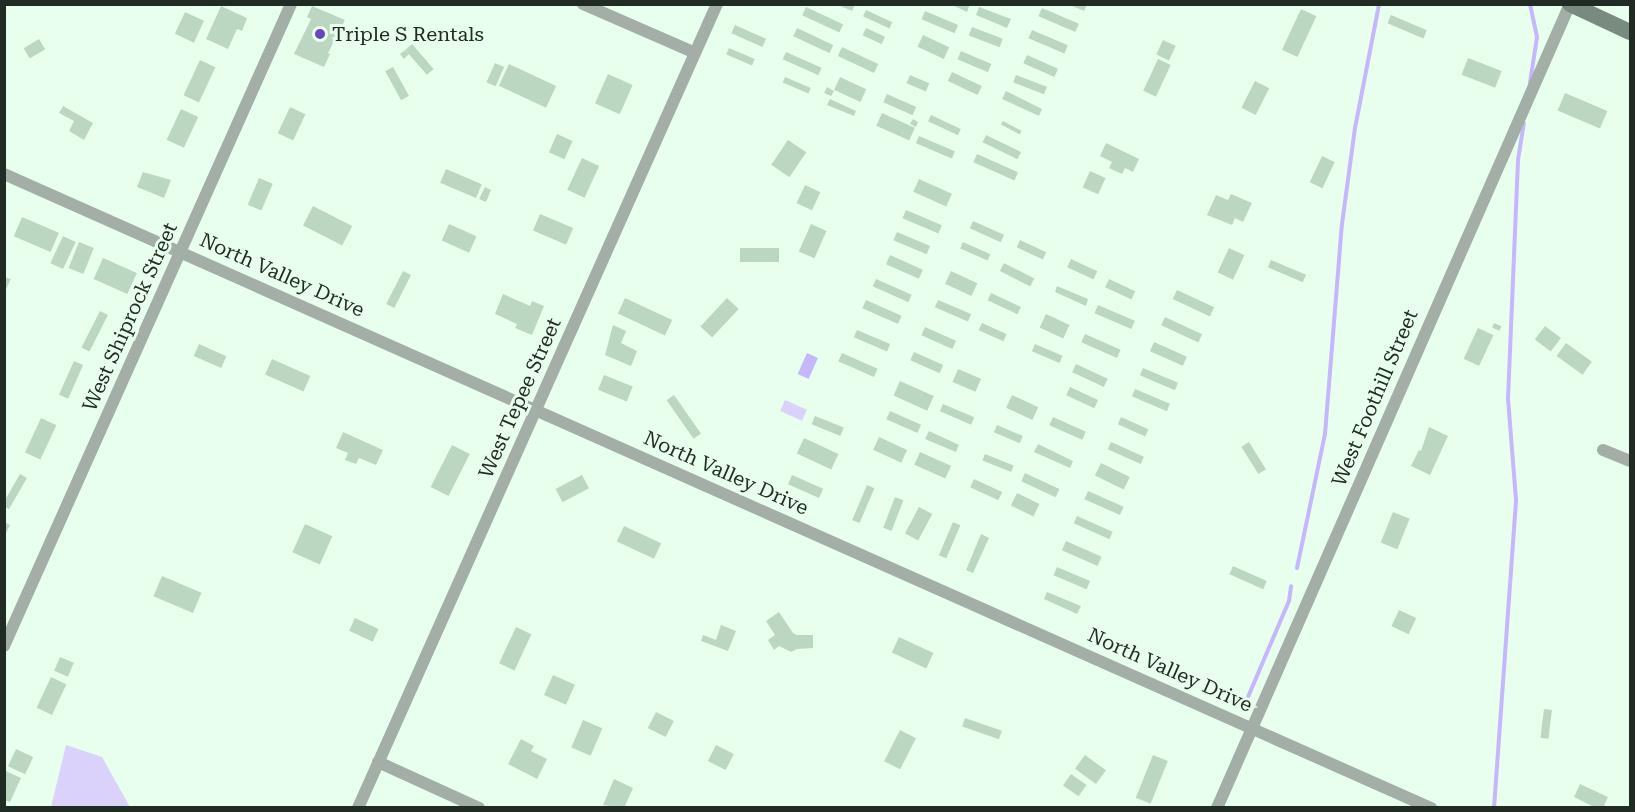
<!DOCTYPE html>
<style>
body{margin:0}
#map{position:relative;width:1635px;height:812px;overflow:hidden;background:#e8ffee;font-family:"Roboto Serif",serif}
div>[style]{position:absolute}
.green>*{inset:0;background:#dad2fb;transform-origin:0 0}
.water>*{inset:0;background:#c5b7fc;transform-origin:0 0}
.stream>*{height:4px;margin:-2px;padding:0 2px;transform-origin:2px;border-radius:2px;background:#c5b7fc}
.building>*{inset:0;background:#bbd7c2;transform-origin:0 0}
.street>*{height:12px;margin:-6px;padding:0 6px;transform-origin:6px;border-radius:6px;background:#a3aea6}
.secondary>*{height:16px;margin:-8px;padding:0 8px;transform-origin:8px;border-radius:8px;background:#798b7e}
.dots>*{width:16px;height:16px;translate:-50% -50%;box-sizing:border-box;border:3px solid #e8ffee;border-radius:50%}
span{translate:-50% -50%;white-space:nowrap;text-align:center;line-height:1.15;-webkit-text-stroke:6px #e8ffee;paint-order:stroke}
.poi-label{font-size:20px;color:#202b23}
.left{translate:0 -50%;text-align:left}
.street-label{font-size:20px;color:#202b23}
.frame{position:absolute;inset:0;border:6px solid #202b23;pointer-events:none}
</style>
<div id="map">
<div class="green">
<div style="left:785px;top:400px;width:24px;height:12px;rotate:24deg"></div>
<div style="clip-path:polygon(66px 745px,102px 757px,130px 807px,51px 807px)"></div>
</div>
<div class="water">
<div style="left:807px;top:353px;width:12px;height:23px;rotate:24deg"></div>
</div>
<div class="stream">
<div style="left:1530px;top:4px;width:34px;rotate:78deg"></div>
<div style="left:1537px;top:37px;width:47px;rotate:98.7deg"></div>
<div style="left:1297px;top:568px;width:137px;rotate:-78.2deg"></div>
<div style="left:1325px;top:434px;width:211px;rotate:-85.4deg"></div>
<div style="left:1342px;top:224px;width:97px;rotate:-82.3deg"></div>
<div style="left:1355px;top:128px;width:126px;rotate:-79deg"></div>
<div style="left:1245px;top:704px;width:112px;rotate:-66.9deg"></div>
<div style="left:1289px;top:601px;width:15px;rotate:-82deg"></div>
<div style="left:1494px;top:808px;width:309px;rotate:-85.9deg"></div>
<div style="left:1516px;top:500px;width:101px;rotate:-94.5deg"></div>
<div style="left:1508px;top:399px;width:239px;rotate:-87.6deg"></div>
<div style="left:1518px;top:160px;width:37px;rotate:-81deg"></div>
</div>
<div class="building">
<div style="clip-path:polygon(836px 4px,855px 4px,852px 11px)"></div>
<div style="clip-path:polygon(950px 4px,970px 4px,967px 12px)"></div>
<div style="clip-path:polygon(1068px 4px,1087px 4px,1084px 11px)"></div>
<div style="clip-path:polygon(221px 6px,247px 18px,242px 31px,237px 29px,228px 49px,206px 39px)"></div>
<div style="clip-path:polygon(312px 6px,345px 20px,328px 53px,330px 54px,324px 67px,294px 54px,311px 19px,307px 17px)"></div>
<div style="left:806px;top:7px;width:41px;height:9px;rotate:25deg"></div>
<div style="clip-path:polygon(979px 7px,1011px 19px,1007px 28px,976px 15px)"></div>
<div style="left:1042px;top:8px;width:40px;height:9px;rotate:23deg"></div>
<div style="left:1301px;top:9px;width:17px;height:45px;rotate:25deg"></div>
<div style="left:866px;top:10px;width:29px;height:7px;rotate:25deg"></div>
<div style="left:925px;top:11px;width:36px;height:9px;rotate:23deg"></div>
<div style="left:185px;top:12px;width:21px;height:24px;rotate:25deg"></div>
<div style="left:1391px;top:15px;width:39px;height:9px;rotate:23deg"></div>
<div style="left:735px;top:25px;width:34px;height:9px;rotate:24deg"></div>
<div style="left:972px;top:27px;width:33px;height:9px;rotate:21deg"></div>
<div style="left:797px;top:28px;width:40px;height:9px;rotate:25deg"></div>
<div style="left:866px;top:28px;width:21px;height:8px;rotate:25deg"></div>
<div style="left:1032px;top:30px;width:39px;height:9px;rotate:23deg"></div>
<div style="left:923px;top:35px;width:29px;height:13px;rotate:25deg"></div>
<div style="left:39px;top:39px;width:12px;height:18px;rotate:59deg"></div>
<div style="left:1163px;top:40px;width:14px;height:16px;rotate:25deg"></div>
<div style="left:412px;top:44px;width:33px;height:9px;rotate:49deg"></div>
<div style="left:842px;top:47px;width:40px;height:10px;rotate:25deg"></div>
<div style="left:729px;top:48px;width:28px;height:7px;rotate:23deg"></div>
<div style="clip-path:polygon(405px 50px,409px 54px,404px 59px,400px 54px)"></div>
<div style="left:961px;top:51px;width:33px;height:9px;rotate:23deg"></div>
<div style="left:786px;top:52px;width:39px;height:8px;rotate:24deg"></div>
<div style="left:1027px;top:55px;width:34px;height:9px;rotate:24deg"></div>
<div style="left:1468px;top:58px;width:36px;height:18px;rotate:21deg"></div>
<div style="left:1158px;top:59px;width:14px;height:35px;rotate:25deg"></div>
<div style="left:200px;top:60px;width:17px;height:39px;rotate:25deg"></div>
<div style="left:495px;top:63px;width:10px;height:21px;rotate:24deg"></div>
<div style="left:509px;top:64px;width:52px;height:24px;rotate:25deg"></div>
<div style="left:393px;top:67px;width:33px;height:9px;rotate:61deg"></div>
<div style="left:952px;top:72px;width:33px;height:10px;rotate:25deg"></div>
<div style="left:608px;top:74px;width:27px;height:32px;rotate:24deg"></div>
<div style="left:910px;top:75px;width:21px;height:9px;rotate:23deg"></div>
<div style="left:1016px;top:75px;width:33px;height:8px;rotate:21deg"></div>
<div style="left:785px;top:77px;width:28px;height:6px;rotate:23deg"></div>
<div style="left:840px;top:77px;width:29px;height:14px;rotate:25deg"></div>
<div style="left:1255px;top:81px;width:16px;height:30px;rotate:27deg"></div>
<div style="clip-path:polygon(827px 87px,834px 91px,831px 96px,824px 93px)"></div>
<div style="clip-path:polygon(1006px 91px,1042px 109px,1039px 116px,1002px 99px)"></div>
<div style="left:1565px;top:93px;width:46px;height:19px;rotate:23deg"></div>
<div style="left:887px;top:94px;width:32px;height:9px;rotate:24deg"></div>
<div style="clip-path:polygon(830px 99px,856px 111px,854px 116px,827px 105px)"></div>
<div style="clip-path:polygon(63px 106px,93px 123px,84px 140px,69px 131px,74px 121px,59px 113px)"></div>
<div style="left:290px;top:107px;width:17px;height:29px;rotate:25deg"></div>
<div style="left:181px;top:109px;width:19px;height:34px;rotate:25deg"></div>
<div style="left:882px;top:113px;width:36px;height:14px;rotate:24deg"></div>
<div style="left:931px;top:115px;width:33px;height:7px;rotate:25deg"></div>
<div style="clip-path:polygon(913px 119px,918px 122px,916px 127px,910px 124px)"></div>
<div style="left:1003px;top:121px;width:21px;height:4px;rotate:28deg"></div>
<div style="left:557px;top:134px;width:17px;height:20px;rotate:24deg"></div>
<div style="left:986px;top:135px;width:39px;height:8px;rotate:26deg"></div>
<div style="left:919px;top:136px;width:39px;height:8px;rotate:23deg"></div>
<div style="left:788px;top:140px;width:22px;height:30px;rotate:34deg"></div>
<div style="clip-path:polygon(1106px 143px,1139px 159px,1133px 172px,1125px 168px,1122px 174px,1109px 168px,1112px 162px,1100px 156px)"></div>
<div style="left:977px;top:154px;width:45px;height:9px;rotate:24deg"></div>
<div style="left:1322px;top:156px;width:14px;height:29px;rotate:25deg"></div>
<div style="left:582px;top:158px;width:19px;height:35px;rotate:25deg"></div>
<div style="left:446px;top:169px;width:39px;height:15px;rotate:23deg"></div>
<div style="left:1090px;top:171px;width:17px;height:18px;rotate:24deg"></div>
<div style="clip-path:polygon(143px 172px,171px 180px,164px 198px,137px 187px)"></div>
<div style="left:259px;top:178px;width:15px;height:29px;rotate:23deg"></div>
<div style="left:919px;top:179px;width:36px;height:14px;rotate:24deg"></div>
<div style="left:805px;top:185px;width:17px;height:20px;rotate:25deg"></div>
<div style="clip-path:polygon(485px 187px,491px 190px,486px 202px,479px 199px)"></div>
<div style="clip-path:polygon(1231px 194px,1252px 203px,1243px 222px,1235px 218px,1232px 225px,1207px 215px,1216px 195px,1228px 200px)"></div>
<div style="left:313px;top:206px;width:44px;height:22px;rotate:27deg"></div>
<div style="left:906px;top:210px;width:39px;height:9px;rotate:23deg"></div>
<div style="left:540px;top:214px;width:36px;height:18px;rotate:23deg"></div>
<div style="left:22px;top:217px;width:40px;height:21px;rotate:23deg"></div>
<div style="left:973px;top:221px;width:34px;height:8px;rotate:24deg"></div>
<div style="left:449px;top:224px;width:30px;height:18px;rotate:24deg"></div>
<div style="left:811px;top:224px;width:17px;height:30px;rotate:24deg"></div>
<div style="left:897px;top:232px;width:36px;height:9px;rotate:23deg"></div>
<div style="left:63px;top:236px;width:14px;height:30px;rotate:25deg"></div>
<div style="left:1020px;top:240px;width:29px;height:8px;rotate:25deg"></div>
<div style="left:79px;top:242px;width:16px;height:28px;rotate:22deg"></div>
<div style="left:963px;top:242px;width:30px;height:7px;rotate:24deg"></div>
<div style="left:779px;top:248px;width:14px;height:39px;rotate:90deg"></div>
<div style="left:1229px;top:248px;width:17px;height:27px;rotate:25deg"></div>
<div style="left:890px;top:255px;width:36px;height:10px;rotate:24deg"></div>
<div style="left:103px;top:258px;width:37px;height:23px;rotate:24deg"></div>
<div style="left:1071px;top:259px;width:29px;height:9px;rotate:25deg"></div>
<div style="left:1271px;top:260px;width:38px;height:8px;rotate:23deg"></div>
<div style="left:1004px;top:263px;width:34px;height:9px;rotate:27deg"></div>
<div style="left:403px;top:271px;width:9px;height:37px;rotate:27deg"></div>
<div style="left:951px;top:271px;width:29px;height:14px;rotate:25deg"></div>
<div style="clip-path:polygon(4px 277px,11px 279px,4px 293px)"></div>
<div style="left:876px;top:279px;width:39px;height:8px;rotate:24deg"></div>
<div style="left:1109px;top:279px;width:29px;height:9px;rotate:25deg"></div>
<div style="clip-path:polygon(1057px 286px,1088px 299px,1086px 306px,1055px 292px)"></div>
<div style="left:1177px;top:290px;width:41px;height:10px;rotate:25deg"></div>
<div style="left:991px;top:293px;width:33px;height:8px;rotate:25deg"></div>
<div style="clip-path:polygon(503px 294px,530px 306px,532px 301px,544px 306px,532px 335px,515px 328px,517px 324px,495px 314px)"></div>
<div style="left:625px;top:298px;width:52px;height:17px;rotate:25deg"></div>
<div style="left:727px;top:298px;width:16px;height:39px;rotate:43deg"></div>
<div style="left:866px;top:300px;width:39px;height:9px;rotate:24deg"></div>
<div style="left:938px;top:300px;width:36px;height:8px;rotate:23deg"></div>
<div style="left:1098px;top:305px;width:40px;height:9px;rotate:23deg"></div>
<div style="left:100px;top:311px;width:9px;height:41px;rotate:27deg"></div>
<div style="left:1046px;top:314px;width:26px;height:15px;rotate:25deg"></div>
<div style="left:1165px;top:317px;width:41px;height:9px;rotate:25deg"></div>
<div style="left:982px;top:323px;width:27px;height:8px;rotate:24deg"></div>
<div style="left:1494px;top:323px;width:8px;height:5px;rotate:23deg"></div>
<div style="clip-path:polygon(613px 325px,626px 331px,621px 343px,637px 351px,631px 366px,605px 355px)"></div>
<div style="left:1545px;top:326px;width:20px;height:17px;rotate:37deg"></div>
<div style="left:925px;top:327px;width:34px;height:9px;rotate:24deg"></div>
<div style="left:1478px;top:328px;width:17px;height:34px;rotate:25deg"></div>
<div style="left:857px;top:330px;width:36px;height:8px;rotate:23deg"></div>
<div style="left:1085px;top:334px;width:39px;height:9px;rotate:24deg"></div>
<div style="left:1154px;top:342px;width:36px;height:10px;rotate:24deg"></div>
<div style="left:1566px;top:343px;width:32px;height:16px;rotate:36deg"></div>
<div style="left:199px;top:344px;width:30px;height:13px;rotate:24deg"></div>
<div style="left:1035px;top:344px;width:30px;height:8px;rotate:23deg"></div>
<div style="left:914px;top:352px;width:32px;height:9px;rotate:24deg"></div>
<div style="left:842px;top:353px;width:39px;height:9px;rotate:24deg"></div>
<div style="left:272px;top:359px;width:42px;height:17px;rotate:24deg"></div>
<div style="left:74px;top:361px;width:10px;height:37px;rotate:24deg"></div>
<div style="left:1076px;top:364px;width:35px;height:9px;rotate:25deg"></div>
<div style="left:1143px;top:368px;width:38px;height:8px;rotate:23deg"></div>
<div style="left:958px;top:369px;width:25px;height:14px;rotate:23deg"></div>
<div style="left:604px;top:375px;width:31px;height:16px;rotate:22deg"></div>
<div style="left:900px;top:381px;width:37px;height:16px;rotate:24deg"></div>
<div style="left:1070px;top:387px;width:31px;height:9px;rotate:25deg"></div>
<div style="left:1135px;top:389px;width:38px;height:8px;rotate:23deg"></div>
<div style="left:674px;top:395px;width:47px;height:9px;rotate:55deg"></div>
<div style="left:1012px;top:395px;width:29px;height:14px;rotate:25deg"></div>
<div style="left:943px;top:404px;width:34px;height:8px;rotate:23deg"></div>
<div style="left:890px;top:411px;width:34px;height:9px;rotate:24deg"></div>
<div style="left:815px;top:416px;width:31px;height:9px;rotate:22deg"></div>
<div style="left:1053px;top:417px;width:36px;height:9px;rotate:24deg"></div>
<div style="left:1121px;top:417px;width:30px;height:8px;rotate:24deg"></div>
<div style="left:41px;top:418px;width:17px;height:38px;rotate:25deg"></div>
<div style="left:997px;top:425px;width:28px;height:8px;rotate:23deg"></div>
<div style="clip-path:polygon(1429px 427px,1448px 436px,1430px 475px,1411px 466px,1419px 450px,1421px 451px)"></div>
<div style="clip-path:polygon(929px 431px,959px 445px,956px 452px,925px 439px)"></div>
<div style="clip-path:polygon(343px 432px,383px 450px,376px 465px,359px 458px,356px 464px,345px 460px,348px 453px,336px 448px)"></div>
<div style="left:879px;top:437px;width:31px;height:14px;rotate:25deg"></div>
<div style="left:804px;top:438px;width:38px;height:17px;rotate:25deg"></div>
<div style="left:1111px;top:442px;width:36px;height:8px;rotate:24deg"></div>
<div style="left:1249px;top:442px;width:32px;height:9px;rotate:58deg"></div>
<div style="clip-path:polygon(1038px 444px,1073px 461px,1070px 468px,1034px 452px)"></div>
<div style="left:452px;top:445px;width:20px;height:47px;rotate:27deg"></div>
<div style="left:920px;top:452px;width:34px;height:14px;rotate:24deg"></div>
<div style="left:985px;top:454px;width:31px;height:7px;rotate:22deg"></div>
<div style="left:1101px;top:463px;width:32px;height:14px;rotate:26deg"></div>
<div style="left:1025px;top:473px;width:38px;height:9px;rotate:25deg"></div>
<div style="left:20px;top:474px;width:8px;height:36px;rotate:30deg"></div>
<div style="left:582px;top:475px;width:15px;height:30px;rotate:62deg"></div>
<div style="left:792px;top:475px;width:34px;height:10px;rotate:24deg"></div>
<div style="left:974px;top:479px;width:31px;height:9px;rotate:25deg"></div>
<div style="left:867px;top:485px;width:8px;height:38px;rotate:23deg"></div>
<div style="left:1088px;top:491px;width:39px;height:9px;rotate:24deg"></div>
<div style="left:1017px;top:493px;width:25px;height:14px;rotate:26deg"></div>
<div style="left:895px;top:497px;width:9px;height:33px;rotate:21deg"></div>
<div style="left:919px;top:507px;width:15px;height:30px;rotate:28deg"></div>
<div style="left:1393px;top:512px;width:18px;height:33px;rotate:22deg"></div>
<div style="left:1077px;top:516px;width:39px;height:8px;rotate:24deg"></div>
<div style="clip-path:polygon(4px 522px,10px 525px,4px 537px)"></div>
<div style="left:953px;top:522px;width:8px;height:36px;rotate:23deg"></div>
<div style="left:305px;top:524px;width:30px;height:31px;rotate:24deg"></div>
<div style="left:624px;top:526px;width:41px;height:17px;rotate:25deg"></div>
<div style="clip-path:polygon(981px 534px,989px 538px,973px 573px,966px 570px)"></div>
<div style="left:1066px;top:541px;width:39px;height:10px;rotate:24deg"></div>
<div style="left:1233px;top:566px;width:37px;height:9px;rotate:24deg"></div>
<div style="left:1057px;top:567px;width:36px;height:9px;rotate:23deg"></div>
<div style="left:162px;top:576px;width:43px;height:22px;rotate:23deg"></div>
<div style="clip-path:polygon(1047px 592px,1081px 606px,1077px 614px,1044px 599px)"></div>
<div style="left:1399px;top:610px;width:19px;height:18px;rotate:25deg"></div>
<div style="clip-path:polygon(779px 612px,793px 633px,797px 635px,813px 635px,813px 648px,797px 649px,791px 652px,779px 646px,774px 650px,768px 640px,775px 635px,766px 621px)"></div>
<div style="left:355px;top:618px;width:26px;height:14px;rotate:25deg"></div>
<div style="clip-path:polygon(721px 625px,736px 631px,728px 651px,701px 641px,703px 635px,716px 640px)"></div>
<div style="left:516px;top:627px;width:17px;height:40px;rotate:25deg"></div>
<div style="left:899px;top:637px;width:38px;height:17px;rotate:25deg"></div>
<div style="left:60px;top:657px;width:15px;height:15px;rotate:23deg"></div>
<div style="left:553px;top:675px;width:24px;height:22px;rotate:24deg"></div>
<div style="left:51px;top:677px;width:17px;height:34px;rotate:25deg"></div>
<div style="left:1544px;top:709px;width:8px;height:29px;rotate:7deg"></div>
<div style="left:656px;top:712px;width:20px;height:18px;rotate:27deg"></div>
<div style="left:965px;top:718px;width:39px;height:9px;rotate:19deg"></div>
<div style="left:583px;top:720px;width:21px;height:30px;rotate:23deg"></div>
<div style="left:900px;top:730px;width:18px;height:35px;rotate:27deg"></div>
<div style="clip-path:polygon(521px 739px,534px 746px,531px 751px,547px 759px,537px 779px,508px 764px)"></div>
<div style="left:716px;top:745px;width:20px;height:18px;rotate:27deg"></div>
<div style="left:16px;top:749px;width:19px;height:19px;rotate:25deg"></div>
<div style="left:1085px;top:755px;width:26px;height:17px;rotate:36deg"></div>
<div style="left:1153px;top:755px;width:16px;height:46px;rotate:22deg"></div>
<div style="clip-path:polygon(6px 771px,21px 778px,10px 802px,4px 800px)"></div>
<div style="left:1071px;top:774px;width:19px;height:14px;rotate:35deg"></div>
<div style="clip-path:polygon(614px 779px,633px 788px,624px 808px,603px 805px)"></div>
<div style="clip-path:polygon(1580px 784px,1608px 797px,1603px 808px,1596px 808px,1574px 797px)"></div>
</div>
<div class="street">
<div style="left:583px;top:4px;width:122px;rotate:23.6deg"></div>
<div style="left:4px;top:174px;width:1562px;rotate:23.96deg"></div>
<div style="left:1603px;top:450px;width:29px;rotate:22deg"></div>
<div style="left:4px;top:646px;width:703px;rotate:-65.91deg"></div>
<div style="left:378px;top:762px;width:111px;rotate:24.5deg"></div>
<div style="left:358px;top:808px;width:881px;rotate:-65.94deg"></div>
<div style="left:1217px;top:808px;width:878px;rotate:-66.3deg"></div>
</div>
<div class="secondary">
<div style="left:1570px;top:4px;width:66px;rotate:25deg"></div>
</div>
<div class="dots">
<div style="left:320px;top:34px;background:#6b45bd"></div>
</div>
<div class="poi-label">
<span class="left" style="left:332px;top:34px">Triple S Rentals</span>
</div>
<div class="street-label">
<span style="left:282px;top:275px;rotate:24deg">North Valley Drive</span>
<span style="left:130px;top:317px;rotate:-66deg">West Shiprock Street</span>
<span style="left:520px;top:398px;rotate:-66deg">West Tepee Street</span>
<span style="left:1375px;top:398px;rotate:-67deg">West Foothill Street</span>
<span style="left:726px;top:473px;rotate:24deg">North Valley Drive</span>
<span style="left:1170px;top:670px;rotate:24deg">North Valley Drive</span>
</div>
<div class="frame"></div>
</div>
